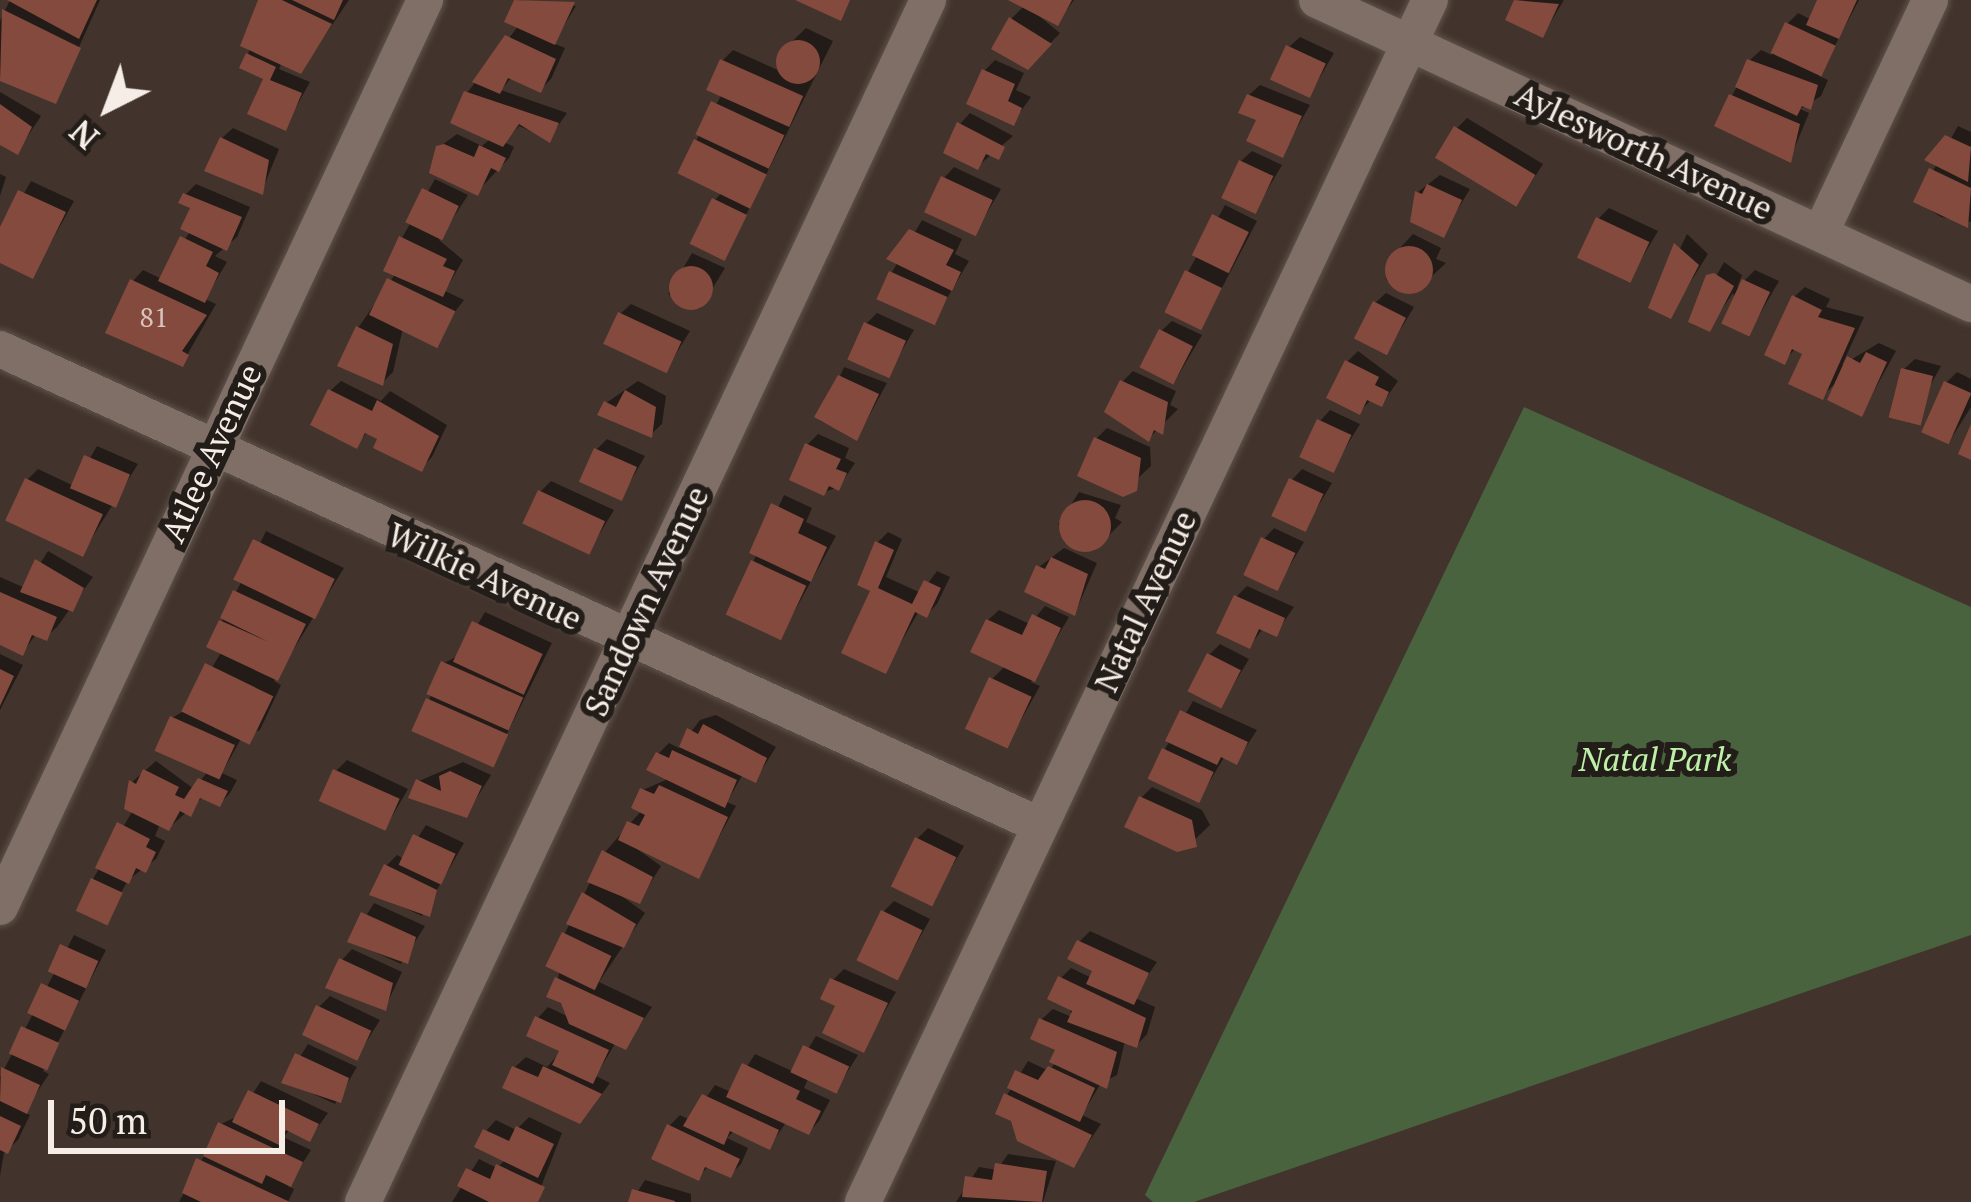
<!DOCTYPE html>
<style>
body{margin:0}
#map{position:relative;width:1971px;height:1202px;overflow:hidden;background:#42342c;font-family:"PT Serif",serif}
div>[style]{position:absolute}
.green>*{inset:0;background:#4a633f}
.shadow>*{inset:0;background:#0007}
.building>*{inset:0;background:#844a3d;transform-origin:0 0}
.round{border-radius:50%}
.roads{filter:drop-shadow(0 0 3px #5e524b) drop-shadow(0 0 3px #5e524b)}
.minor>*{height:36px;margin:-18px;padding:0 18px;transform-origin:18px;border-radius:18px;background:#7f6f66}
span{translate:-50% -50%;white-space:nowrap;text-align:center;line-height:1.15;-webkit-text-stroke:12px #231d19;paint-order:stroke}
.number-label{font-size:27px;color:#dac4bc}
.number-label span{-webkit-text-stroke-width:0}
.street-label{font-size:33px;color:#f6ede7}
.park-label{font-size:33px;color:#bdf1a7;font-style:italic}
.north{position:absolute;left:48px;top:48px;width:120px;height:120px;-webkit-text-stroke:9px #231d19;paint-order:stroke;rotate:222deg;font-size:33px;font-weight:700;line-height:48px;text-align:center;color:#f6ede7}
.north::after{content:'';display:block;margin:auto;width:42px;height:54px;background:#f6ede7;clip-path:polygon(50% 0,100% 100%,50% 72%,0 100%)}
.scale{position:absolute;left:48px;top:1100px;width:237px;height:54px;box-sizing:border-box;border:6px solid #f6ede7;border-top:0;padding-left:15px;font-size:36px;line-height:42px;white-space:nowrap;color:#f6ede7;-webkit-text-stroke:9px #231d19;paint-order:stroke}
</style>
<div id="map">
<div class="green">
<div style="clip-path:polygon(1524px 407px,1971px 607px,1971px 935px,1194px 1202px,1153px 1202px,1145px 1195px)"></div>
</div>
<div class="shadow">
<div style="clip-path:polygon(10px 0,100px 0,55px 101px,0 77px,0 21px)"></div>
<div style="clip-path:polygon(262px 0,349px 0,301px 71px,282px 62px,279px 69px,310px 82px,285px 127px,267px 77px,248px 55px)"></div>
<div style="clip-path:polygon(518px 0,576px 6px,553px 43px,565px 48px,551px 79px,540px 90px,512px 77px,501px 90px,567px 113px,549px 139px,519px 126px,504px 142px,514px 147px,509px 158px,477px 192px,438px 148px,457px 134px,482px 146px,491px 138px,467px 93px,519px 25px,508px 21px)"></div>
<div style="clip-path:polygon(1014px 0,1074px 0,1058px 22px,1028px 7px,1060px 33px,1028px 67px,1011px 19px,1025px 5px)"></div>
<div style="clip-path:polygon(1518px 0,1564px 0,1543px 35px,1509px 19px)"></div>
<div style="clip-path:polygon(1821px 0,1859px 0,1819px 76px,1828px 80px,1821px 96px,1800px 109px,1809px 113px,1790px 159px,1732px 96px,1750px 60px,1761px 50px,1772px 55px,1787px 24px,1798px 13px,1812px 20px)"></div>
<div style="clip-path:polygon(806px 28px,833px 41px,725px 257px,715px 200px,723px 191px,696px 141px,722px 94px,722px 61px,733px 50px,780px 71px,785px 59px,777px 56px)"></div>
<div style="clip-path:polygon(1300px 37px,1334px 53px,1309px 96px,1289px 47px)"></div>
<div style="clip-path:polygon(995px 60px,1024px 73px,1016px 90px,1031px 97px,1013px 122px,985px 70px)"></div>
<div style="clip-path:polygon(1260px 85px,1310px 105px,1282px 154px,1249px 95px)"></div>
<div style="clip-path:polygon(0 92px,41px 116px,18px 151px,0 143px)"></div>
<div style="clip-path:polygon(970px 113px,1013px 136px,978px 166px,960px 124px)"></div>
<div style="clip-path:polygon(1467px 118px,1543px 164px,1519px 202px,1457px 128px)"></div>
<div style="clip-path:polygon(1958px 126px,1971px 132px,1971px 222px,1941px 217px,1916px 201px)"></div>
<div style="clip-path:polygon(233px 128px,279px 149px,262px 191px,222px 138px)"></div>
<div style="clip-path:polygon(1252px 151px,1282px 165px,1255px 211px,1241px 161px)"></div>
<div style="clip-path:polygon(954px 167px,1001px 189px,975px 233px,944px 178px)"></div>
<div style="clip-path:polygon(0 174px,6px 177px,0 196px)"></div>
<div style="clip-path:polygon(1440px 175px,1470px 189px,1443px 234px,1418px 192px)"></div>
<div style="clip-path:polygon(435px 179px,468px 195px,439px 240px,463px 260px,445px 291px,464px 300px,432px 342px,403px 328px,393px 372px,383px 382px,358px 328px,396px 273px,402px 238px)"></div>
<div style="clip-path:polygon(31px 181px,74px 201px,33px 275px,0 259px,0 235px)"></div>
<div style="clip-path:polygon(196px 184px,250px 207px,237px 237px,215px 256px,227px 262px,205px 299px,216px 304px,182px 364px,133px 281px,143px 270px,162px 279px,190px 231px,194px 207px,185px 195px)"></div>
<div style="clip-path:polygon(1225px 205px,1257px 221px,1202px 326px,1188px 272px)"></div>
<div style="clip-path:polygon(1609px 208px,1658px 231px,1629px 280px,1598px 219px)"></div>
<div style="clip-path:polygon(922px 220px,962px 239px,955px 254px,969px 261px,933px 322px,892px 272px)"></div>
<div style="clip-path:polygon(1413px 234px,1441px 248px,1436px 259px,1446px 263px,1414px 293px,1386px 280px,1393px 265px,1387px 262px)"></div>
<div style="clip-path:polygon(1687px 234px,1708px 254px,1670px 315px,1652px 306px)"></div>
<div style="clip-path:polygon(692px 253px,725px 268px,700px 309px,668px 294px)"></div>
<div style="clip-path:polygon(1724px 262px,1742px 275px,1737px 288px,1755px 270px,1779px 281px,1749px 333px,1733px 293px,1709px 328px,1692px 320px)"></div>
<div style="clip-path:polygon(1805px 287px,1830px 299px,1826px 307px,1864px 317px,1842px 365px,1879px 343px,1896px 351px,1862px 413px,1839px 380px,1822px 396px,1806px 353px,1796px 348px,1784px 361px,1794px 297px)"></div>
<div style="clip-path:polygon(1386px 293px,1414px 307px,1387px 352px,1375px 303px)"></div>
<div style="clip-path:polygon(631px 304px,690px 331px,666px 370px,620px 314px)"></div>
<div style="clip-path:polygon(877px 313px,914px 330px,888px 374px,866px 324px)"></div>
<div style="clip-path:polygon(1172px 321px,1202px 335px,1175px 381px,1161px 331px)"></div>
<div style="clip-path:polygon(1358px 351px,1398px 381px,1382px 404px,1372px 399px,1360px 411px,1347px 362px)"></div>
<div style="clip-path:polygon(1915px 359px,1941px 366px,1909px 424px,1904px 369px)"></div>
<div style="clip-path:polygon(844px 367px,887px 383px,857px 438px,820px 421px)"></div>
<div style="clip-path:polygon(1133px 371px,1176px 391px,1170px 405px,1178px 409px,1149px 438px,1122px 382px)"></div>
<div style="clip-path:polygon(1957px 372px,1971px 379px,1971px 407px,1949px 442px,1946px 383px)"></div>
<div style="clip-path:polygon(341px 381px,381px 401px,390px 391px,447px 425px,432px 457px,421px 468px,368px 431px,357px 445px,330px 391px)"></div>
<div style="clip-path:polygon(638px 381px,666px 396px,662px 424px,651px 434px,606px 403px)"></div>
<div style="clip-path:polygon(1330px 410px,1360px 424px,1332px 470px,1320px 421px)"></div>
<div style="clip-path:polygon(1107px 428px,1150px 447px,1151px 466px,1122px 493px,1096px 439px)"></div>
<div style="clip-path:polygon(818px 434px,849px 448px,845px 458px,855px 463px,839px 487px,824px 492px,807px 445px)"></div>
<div style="clip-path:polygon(607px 439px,645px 456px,621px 498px,597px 449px)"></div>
<div style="clip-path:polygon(97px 446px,138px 464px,82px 554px,28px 479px,38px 469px,74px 486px)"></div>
<div style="clip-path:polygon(1302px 469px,1332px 483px,1305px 528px,1292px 480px)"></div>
<div style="clip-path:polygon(551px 481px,614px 510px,589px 551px,540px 492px)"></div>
<div style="clip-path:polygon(1079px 492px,1121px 505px,1115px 518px,1122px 522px,1094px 551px,1058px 525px)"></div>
<div style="clip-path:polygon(784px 495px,812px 508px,806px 522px,836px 536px,781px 636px,753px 562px)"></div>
<div style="clip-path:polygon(1274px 528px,1304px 542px,1277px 587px,1264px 539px)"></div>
<div style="clip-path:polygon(266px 531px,344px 568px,274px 681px,281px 685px,260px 730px,242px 737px,222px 773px,237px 780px,230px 793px,220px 804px,204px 796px,169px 828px,160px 824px,155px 836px,165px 841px,156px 859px,128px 880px,106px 921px,93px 879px,133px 810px,132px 782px,156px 761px,194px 789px,208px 771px,172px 718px,187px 709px,222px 651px,210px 646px)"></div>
<div style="clip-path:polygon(888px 532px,902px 539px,886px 577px,921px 593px,937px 571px,950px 577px,937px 604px,927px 615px,919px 611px,885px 670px,874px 590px,878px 542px)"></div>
<div style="clip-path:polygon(1064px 548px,1097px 563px,1075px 613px,1039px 567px)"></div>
<div style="clip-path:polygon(48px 551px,93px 577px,57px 627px,46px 637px,37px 633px,23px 652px,0 642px,0 577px,25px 588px)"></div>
<div style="clip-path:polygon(1247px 586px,1294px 607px,1276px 633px,1264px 627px,1250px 646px,1237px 596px)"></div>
<div style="clip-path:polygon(1045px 606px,1069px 617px,1031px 682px,1040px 686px,1007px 745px,992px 679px,1006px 665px,988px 620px,999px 610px,1030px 624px)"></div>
<div style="clip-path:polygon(485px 612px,552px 643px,492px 764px,429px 700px,444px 663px,460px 655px)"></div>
<div style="clip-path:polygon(1220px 644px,1249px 659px,1222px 704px,1209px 655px)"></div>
<div style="clip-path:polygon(0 654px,23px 665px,0 710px)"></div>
<div style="clip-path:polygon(1193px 701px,1257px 730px,1237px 761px,1225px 756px,1199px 799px,1165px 749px)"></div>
<div style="clip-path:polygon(716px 715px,776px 747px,756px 779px,743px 774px,727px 802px,736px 806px,698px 875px,623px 839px,661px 866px,640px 900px,612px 889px,645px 913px,599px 982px,652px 1007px,625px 1047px,616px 1042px,596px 1076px,610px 1083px,590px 1110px,515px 1067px,526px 1057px,547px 1067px,563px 1049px,538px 1018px,548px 1007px,569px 1017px,558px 979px,565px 933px,605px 852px,642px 810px,643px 790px,670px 778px,658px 754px,669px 743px,679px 748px,700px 720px)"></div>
<div style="clip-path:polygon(347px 760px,408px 789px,386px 827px,336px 771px)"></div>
<div style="clip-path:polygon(463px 762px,491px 775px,466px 815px,419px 781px)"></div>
<div style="clip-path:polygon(1152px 787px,1202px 810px,1210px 825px,1187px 847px,1141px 798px)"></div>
<div style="clip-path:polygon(426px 825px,464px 843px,422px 916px,373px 893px,386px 866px,397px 855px,404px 859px)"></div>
<div style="clip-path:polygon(928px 828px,964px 846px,931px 903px,917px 839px)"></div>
<div style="clip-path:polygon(894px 901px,930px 919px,898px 977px,883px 912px)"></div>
<div style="clip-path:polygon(374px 903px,425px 926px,401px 964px,351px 941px)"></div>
<div style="clip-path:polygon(1090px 931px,1157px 962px,1133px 997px,1155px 1007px,1147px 1034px,1137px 1045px,1125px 1041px,1117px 1075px,1101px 1083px,1082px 1115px,1101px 1124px,1073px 1165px,1007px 1095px,1028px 1061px,1049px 1071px,1056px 1062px,1059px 1049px,1042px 1019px,1053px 1009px,1072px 1017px,1061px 978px,1071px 968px,1092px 978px,1096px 970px,1079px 942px)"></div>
<div style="clip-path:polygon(74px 935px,106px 950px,43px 1071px,49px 1074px,24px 1112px,30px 1115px,18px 1140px,4px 1153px,0 1176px,0 1077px)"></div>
<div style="clip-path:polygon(352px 949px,402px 972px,385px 1008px,342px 960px)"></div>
<div style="clip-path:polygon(844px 969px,896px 992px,863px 1049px,839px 1005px,833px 980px)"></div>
<div style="clip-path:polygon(330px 996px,380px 1020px,357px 1057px,319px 1007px)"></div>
<div style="clip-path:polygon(816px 1036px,858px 1055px,836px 1090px,809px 1077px,804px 1088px,830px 1100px,819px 1121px,809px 1132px,787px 1121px,770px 1146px,735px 1130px,727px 1138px,748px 1148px,741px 1164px,730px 1175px,710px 1165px,698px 1177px,669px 1126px,680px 1115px,690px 1120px,715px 1085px,731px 1092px,755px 1054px,794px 1072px)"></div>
<div style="clip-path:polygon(308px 1044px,357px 1067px,335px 1104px,285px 1081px)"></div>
<div style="clip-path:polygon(261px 1081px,328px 1113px,310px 1138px,291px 1129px,283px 1137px,311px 1150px,288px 1186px,294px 1189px,288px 1202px,179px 1202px,221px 1124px,238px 1116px)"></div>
<div style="clip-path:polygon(529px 1117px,562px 1133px,535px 1202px,452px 1202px,479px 1159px,497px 1168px,506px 1159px,486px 1131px,496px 1120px,516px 1130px)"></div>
<div style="clip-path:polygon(1008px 1154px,1056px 1161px,1043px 1202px,956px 1202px,979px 1167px,997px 1170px)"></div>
<div style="clip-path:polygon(645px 1180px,691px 1194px,691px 1202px,631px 1202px)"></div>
</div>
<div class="building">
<div style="clip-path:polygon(7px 0,97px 0,79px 39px)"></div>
<div style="clip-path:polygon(258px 0,282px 0,332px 24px,301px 74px,240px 46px)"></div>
<div style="clip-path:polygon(292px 0,343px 0,334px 20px)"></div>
<div style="clip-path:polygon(514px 0,575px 2px,555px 45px,504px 22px)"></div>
<div style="clip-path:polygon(795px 0,850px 0,841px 21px)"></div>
<div style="clip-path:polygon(1008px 0,1072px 0,1058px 26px)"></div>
<div style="clip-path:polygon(1514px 0,1559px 4px,1543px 38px,1505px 20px)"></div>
<div style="clip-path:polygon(1817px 0,1857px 0,1839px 39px,1806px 25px)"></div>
<div style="clip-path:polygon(2px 9px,81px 48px,56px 104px,0 81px)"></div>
<div style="clip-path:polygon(1009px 17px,1052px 44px,1028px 70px,991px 49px)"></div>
<div style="left:1785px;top:22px;width:56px;height:34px;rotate:25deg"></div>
<div style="clip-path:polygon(505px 35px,556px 59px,541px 93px,508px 78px,500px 94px,472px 82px)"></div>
<div class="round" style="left:776px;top:40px;width:44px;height:44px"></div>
<div style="left:1286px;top:45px;width:44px;height:38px;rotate:25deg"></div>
<div style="clip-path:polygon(246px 53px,276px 67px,270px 80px,302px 93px,286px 131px,247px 114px,263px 79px,239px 68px)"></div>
<div style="left:720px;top:59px;width:91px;height:34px;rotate:24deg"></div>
<div style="clip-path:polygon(1747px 59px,1818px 85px,1811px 110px,1802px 106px,1797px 116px,1735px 87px)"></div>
<div style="clip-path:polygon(982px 69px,1015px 84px,1008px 101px,1022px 108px,1014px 126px,966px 104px)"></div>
<div style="clip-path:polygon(464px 91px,559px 123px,550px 143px,519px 124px,503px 147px,450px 123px)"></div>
<div style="clip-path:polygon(1247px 94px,1302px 116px,1283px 158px,1246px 141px,1256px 120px,1238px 113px)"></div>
<div style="clip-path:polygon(1729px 94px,1800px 124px,1791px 163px,1714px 126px)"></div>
<div style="left:711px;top:101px;width:81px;height:37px;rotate:25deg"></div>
<div style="clip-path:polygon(0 104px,32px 127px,18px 155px,0 145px)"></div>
<div style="clip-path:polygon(957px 122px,1005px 147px,999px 160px,986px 154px,978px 170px,943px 153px)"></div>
<div style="left:1454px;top:126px;width:95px;height:37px;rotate:31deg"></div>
<div style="clip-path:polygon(1945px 135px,1971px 147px,1968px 182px,1924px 160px)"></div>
<div style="clip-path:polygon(220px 137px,269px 160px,263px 195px,204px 171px)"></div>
<div style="left:694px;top:139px;width:81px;height:38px;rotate:26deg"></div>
<div style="clip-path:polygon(444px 144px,474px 157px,479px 145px,506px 158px,499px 172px,491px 168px,478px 196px,429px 173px,436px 146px)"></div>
<div style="left:1239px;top:160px;width:38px;height:42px;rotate:25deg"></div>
<div style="clip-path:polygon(1929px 168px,1971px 188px,1968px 228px,1913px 202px)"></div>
<div style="left:941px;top:176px;width:57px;height:40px;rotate:25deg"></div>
<div style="clip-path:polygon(1427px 184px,1462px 200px,1444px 238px,1410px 222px,1415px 191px,1422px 194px)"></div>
<div style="left:422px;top:188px;width:41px;height:38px;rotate:26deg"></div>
<div style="clip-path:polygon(18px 190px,66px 212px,33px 279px,0 263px,0 227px)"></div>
<div style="clip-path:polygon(183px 193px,242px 217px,227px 251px,180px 229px,190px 208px,178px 203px)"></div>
<div style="left:712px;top:198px;width:39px;height:51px;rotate:26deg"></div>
<div style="left:1212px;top:214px;width:41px;height:46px;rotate:26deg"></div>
<div style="left:1596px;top:217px;width:59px;height:45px;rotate:25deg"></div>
<div style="clip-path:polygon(909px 229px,954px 250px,946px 265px,961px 272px,952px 291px,886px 259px)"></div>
<div style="clip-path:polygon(180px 236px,213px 252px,206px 266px,219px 273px,205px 303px,158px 281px)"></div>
<div style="clip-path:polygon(399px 236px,447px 259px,443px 266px,455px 271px,443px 297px,383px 271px)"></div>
<div style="clip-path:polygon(1674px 243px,1699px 265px,1671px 319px,1648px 308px)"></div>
<div class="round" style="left:1385px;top:246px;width:48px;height:48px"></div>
<div class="round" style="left:669px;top:266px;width:44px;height:44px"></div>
<div style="left:1185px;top:270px;width:41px;height:47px;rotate:26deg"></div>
<div style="left:889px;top:271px;width:64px;height:31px;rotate:24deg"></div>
<div style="clip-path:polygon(1714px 273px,1734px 286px,1710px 332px,1688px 322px,1706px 275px)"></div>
<div style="left:387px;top:278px;width:76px;height:41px;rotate:26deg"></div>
<div style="clip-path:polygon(130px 279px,207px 315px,182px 351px,189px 355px,183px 367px,105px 333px)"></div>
<div style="left:1742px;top:279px;width:31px;height:49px;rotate:25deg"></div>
<div style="clip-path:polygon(1792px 295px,1822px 310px,1818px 317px,1855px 328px,1823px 400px,1788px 384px,1802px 354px,1792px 349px,1785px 365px,1764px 355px)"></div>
<div style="left:1373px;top:301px;width:37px;height:42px;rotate:27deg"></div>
<div style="left:618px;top:312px;width:70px;height:35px;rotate:25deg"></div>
<div style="left:864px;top:322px;width:46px;height:41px;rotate:24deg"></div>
<div style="clip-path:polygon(356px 326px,393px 344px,383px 386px,337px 366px)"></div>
<div style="left:1159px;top:329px;width:38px;height:43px;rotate:27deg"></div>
<div style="clip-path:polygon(1866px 352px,1887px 362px,1862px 417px,1827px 400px,1847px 356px,1860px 363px)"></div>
<div style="clip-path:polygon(1345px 360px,1379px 377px,1375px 385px,1389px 392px,1382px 407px,1367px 400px,1360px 415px,1326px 398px)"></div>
<div style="left:1901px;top:368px;width:33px;height:51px;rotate:14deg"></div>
<div style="clip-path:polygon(838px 375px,879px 394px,857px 441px,814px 417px)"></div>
<div style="clip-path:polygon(1120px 380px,1168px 402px,1163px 435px,1154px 430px,1149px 442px,1104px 412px)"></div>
<div style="left:1944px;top:381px;width:30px;height:56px;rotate:24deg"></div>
<div style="clip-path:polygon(328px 389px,372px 411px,377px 400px,439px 436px,422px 472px,373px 448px,377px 439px,365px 433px,357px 449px,310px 425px)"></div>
<div style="clip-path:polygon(625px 390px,656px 407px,652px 438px,597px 415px,604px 401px,616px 407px)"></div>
<div style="left:1317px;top:419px;width:38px;height:42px;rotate:25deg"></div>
<div style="clip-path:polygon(1971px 424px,1971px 460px,1958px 454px)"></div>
<div style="clip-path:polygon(1094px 437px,1141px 458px,1137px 491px,1123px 497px,1077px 476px)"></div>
<div style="clip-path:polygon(805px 443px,841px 459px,836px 469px,847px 473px,839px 491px,829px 486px,824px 496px,789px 480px)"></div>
<div style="left:594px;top:448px;width:47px;height:37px;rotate:24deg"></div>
<div style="left:84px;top:455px;width:50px;height:36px;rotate:23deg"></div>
<div style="left:25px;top:478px;width:86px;height:47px;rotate:25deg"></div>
<div style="left:1289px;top:478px;width:38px;height:42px;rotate:25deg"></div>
<div style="left:538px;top:490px;width:74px;height:37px;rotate:25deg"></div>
<div class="round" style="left:1059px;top:500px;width:52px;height:52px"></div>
<div style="clip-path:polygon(771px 503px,804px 519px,798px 533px,827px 547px,811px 582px,749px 553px)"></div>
<div style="left:1261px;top:537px;width:38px;height:42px;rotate:25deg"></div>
<div style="left:253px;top:539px;width:91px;height:45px;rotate:26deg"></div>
<div style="clip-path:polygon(875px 541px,894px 550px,878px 588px,912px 604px,924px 580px,941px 588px,927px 618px,915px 612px,886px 674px,841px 653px,870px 591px,857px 585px)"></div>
<div style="clip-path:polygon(1051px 557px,1088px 574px,1075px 616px,1024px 592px,1036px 565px,1045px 569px)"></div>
<div style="clip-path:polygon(35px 559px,84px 588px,73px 612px,20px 592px)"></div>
<div style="left:751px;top:560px;width:61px;height:60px;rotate:25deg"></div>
<div style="clip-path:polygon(233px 590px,306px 624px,278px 681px,206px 647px,219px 620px,269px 642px,220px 618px)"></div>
<div style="clip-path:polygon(0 592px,57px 617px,47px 641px,32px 635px,23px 656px,0 645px)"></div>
<div style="clip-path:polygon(1234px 595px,1285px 618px,1277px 637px,1259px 629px,1250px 649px,1216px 633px)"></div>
<div style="clip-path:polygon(1032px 614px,1061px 628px,1035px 682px,970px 652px,986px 619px,1022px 635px)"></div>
<div style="left:472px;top:621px;width:78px;height:45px;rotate:25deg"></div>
<div style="left:1207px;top:653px;width:38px;height:43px;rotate:27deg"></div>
<div style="left:441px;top:661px;width:90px;height:36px;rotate:24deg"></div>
<div style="left:205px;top:663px;width:76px;height:54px;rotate:26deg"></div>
<div style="clip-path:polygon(0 669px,14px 676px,0 706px)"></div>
<div style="left:989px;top:677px;width:47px;height:57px;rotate:25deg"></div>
<div style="left:426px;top:698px;width:90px;height:36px;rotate:24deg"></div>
<div style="clip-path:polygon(1180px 710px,1248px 742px,1237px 765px,1221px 757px,1217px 765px,1165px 741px)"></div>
<div style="left:170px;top:716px;width:71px;height:38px;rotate:24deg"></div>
<div style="clip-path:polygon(703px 724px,767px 758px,756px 783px,679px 747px,687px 728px,698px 734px)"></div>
<div style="left:1162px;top:748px;width:57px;height:34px;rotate:25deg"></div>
<div style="clip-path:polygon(672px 750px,737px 780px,725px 808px,646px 770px,656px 752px,669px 758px)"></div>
<div style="clip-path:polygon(143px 769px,179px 787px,175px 795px,184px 799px,198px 778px,228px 791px,220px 807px,200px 798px,191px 817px,180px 811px,169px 831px,124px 809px,129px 780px,136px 784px)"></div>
<div style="left:333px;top:769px;width:73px;height:35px;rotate:24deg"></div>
<div style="clip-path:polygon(450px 771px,482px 786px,467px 818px,408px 798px,416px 779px,441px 791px,439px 776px)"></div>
<div style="clip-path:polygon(659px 785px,728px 817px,699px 879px,618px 840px,627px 821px,639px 826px,645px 815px,631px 808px,640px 788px,654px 794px)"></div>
<div style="clip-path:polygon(1139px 796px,1192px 820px,1197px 847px,1177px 852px,1124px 827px)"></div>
<div style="clip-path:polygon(117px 822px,150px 839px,146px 847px,156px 852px,146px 873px,136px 868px,129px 884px,95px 868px)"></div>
<div style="left:413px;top:834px;width:47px;height:34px;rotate:25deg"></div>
<div style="left:915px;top:837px;width:46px;height:55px;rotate:26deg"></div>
<div style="clip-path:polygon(602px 850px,653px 877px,640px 904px,587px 882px)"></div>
<div style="clip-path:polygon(384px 864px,437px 890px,430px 917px,369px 895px)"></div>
<div style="left:91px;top:878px;width:35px;height:36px;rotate:25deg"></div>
<div style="clip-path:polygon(582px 892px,636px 924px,624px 948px,566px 924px)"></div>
<div style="left:881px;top:910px;width:46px;height:56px;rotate:26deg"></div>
<div style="clip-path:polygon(361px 912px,416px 937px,408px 964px,347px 942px)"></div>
<div style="left:562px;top:932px;width:55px;height:38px;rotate:26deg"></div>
<div style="clip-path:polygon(1077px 940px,1149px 973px,1134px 1005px,1086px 984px,1092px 971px,1067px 959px)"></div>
<div style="left:60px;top:944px;width:42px;height:30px;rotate:24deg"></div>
<div style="clip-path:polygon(339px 958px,393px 983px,386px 1011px,325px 988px)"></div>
<div style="clip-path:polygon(1058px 976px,1146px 1018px,1137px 1048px,1067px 1022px,1072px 1011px,1047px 999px)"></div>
<div style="clip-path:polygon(555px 977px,644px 1018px,626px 1050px,569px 1024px,561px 1003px,546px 997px)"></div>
<div style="clip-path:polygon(830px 978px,888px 1003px,864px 1053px,822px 1033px,835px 1006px,820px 999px)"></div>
<div style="left:41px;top:983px;width:42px;height:33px;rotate:25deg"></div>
<div style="left:316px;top:1005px;width:61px;height:33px;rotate:25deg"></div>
<div style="clip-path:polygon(535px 1016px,609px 1050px,593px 1084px,552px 1065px,559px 1051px,526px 1036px)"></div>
<div style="clip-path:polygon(1039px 1018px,1117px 1052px,1107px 1089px,1049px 1062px,1055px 1050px,1030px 1039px)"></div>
<div style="left:21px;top:1026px;width:42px;height:30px;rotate:24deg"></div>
<div style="left:803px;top:1045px;width:51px;height:30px;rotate:25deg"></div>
<div style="clip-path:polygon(295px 1053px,349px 1078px,341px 1103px,281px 1083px)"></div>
<div style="clip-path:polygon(742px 1063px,800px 1091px,796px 1099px,821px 1111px,809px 1135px,726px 1097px)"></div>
<div style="clip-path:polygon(512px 1066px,538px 1077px,543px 1066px,602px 1094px,580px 1124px,502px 1088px)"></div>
<div style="clip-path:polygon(1048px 1066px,1095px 1088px,1080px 1122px,1007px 1088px,1015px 1070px,1038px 1080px)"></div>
<div style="clip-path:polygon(1px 1067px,40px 1085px,27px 1114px,0 1101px)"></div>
<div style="clip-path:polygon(248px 1090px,319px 1124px,310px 1142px,286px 1130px,279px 1145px,232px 1122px)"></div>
<div style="clip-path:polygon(1004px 1093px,1092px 1135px,1074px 1168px,1017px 1141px,1011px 1121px,995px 1114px)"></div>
<div style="clip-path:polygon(702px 1094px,779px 1130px,770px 1150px,730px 1131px,724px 1145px,683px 1126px)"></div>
<div style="clip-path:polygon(0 1116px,21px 1126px,8px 1154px,0 1150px)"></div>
<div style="clip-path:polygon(218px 1122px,303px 1162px,291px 1187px,266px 1175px,262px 1184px,203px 1156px)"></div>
<div style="clip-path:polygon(667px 1124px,740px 1159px,731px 1178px,705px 1167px,699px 1181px,651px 1159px)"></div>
<div style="clip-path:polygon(516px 1126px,554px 1144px,538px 1178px,474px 1147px,483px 1129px,509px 1141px)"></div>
<div style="clip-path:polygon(196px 1158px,290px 1202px,201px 1202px,182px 1193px)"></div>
<div style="clip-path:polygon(995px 1163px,1047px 1171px,1042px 1202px,962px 1197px,965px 1176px,992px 1180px)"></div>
<div style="clip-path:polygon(496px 1164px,545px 1187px,538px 1202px,489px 1202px,457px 1186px,466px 1168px,490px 1179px)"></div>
<div style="clip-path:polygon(632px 1189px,675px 1201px,675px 1202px,628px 1202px)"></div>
</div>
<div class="roads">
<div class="minor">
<div style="left:1317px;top:0;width:721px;rotate:24.93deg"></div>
<div style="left:1821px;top:232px;width:256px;rotate:-64.8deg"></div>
<div style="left:0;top:349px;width:1143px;rotate:24.61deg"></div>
<div style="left:0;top:907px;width:1002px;rotate:-64.89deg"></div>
<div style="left:363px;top:1202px;width:1328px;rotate:-64.82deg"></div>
<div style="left:863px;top:1202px;width:1329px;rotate:-64.75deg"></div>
</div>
</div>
<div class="number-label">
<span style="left:154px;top:318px">81</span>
</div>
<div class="street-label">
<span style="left:1644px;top:151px;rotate:25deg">Aylesworth Avenue</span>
<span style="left:211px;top:453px;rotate:-65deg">Atlee Avenue</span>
<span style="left:485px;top:576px;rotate:25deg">Wilkie Avenue</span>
<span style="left:646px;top:601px;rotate:-65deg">Sandown Avenue</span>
<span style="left:1145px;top:601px;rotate:-65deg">Natal Avenue</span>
</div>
<div class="park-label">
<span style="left:1655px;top:759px">Natal Park</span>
</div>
<div class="north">N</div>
<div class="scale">50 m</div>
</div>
